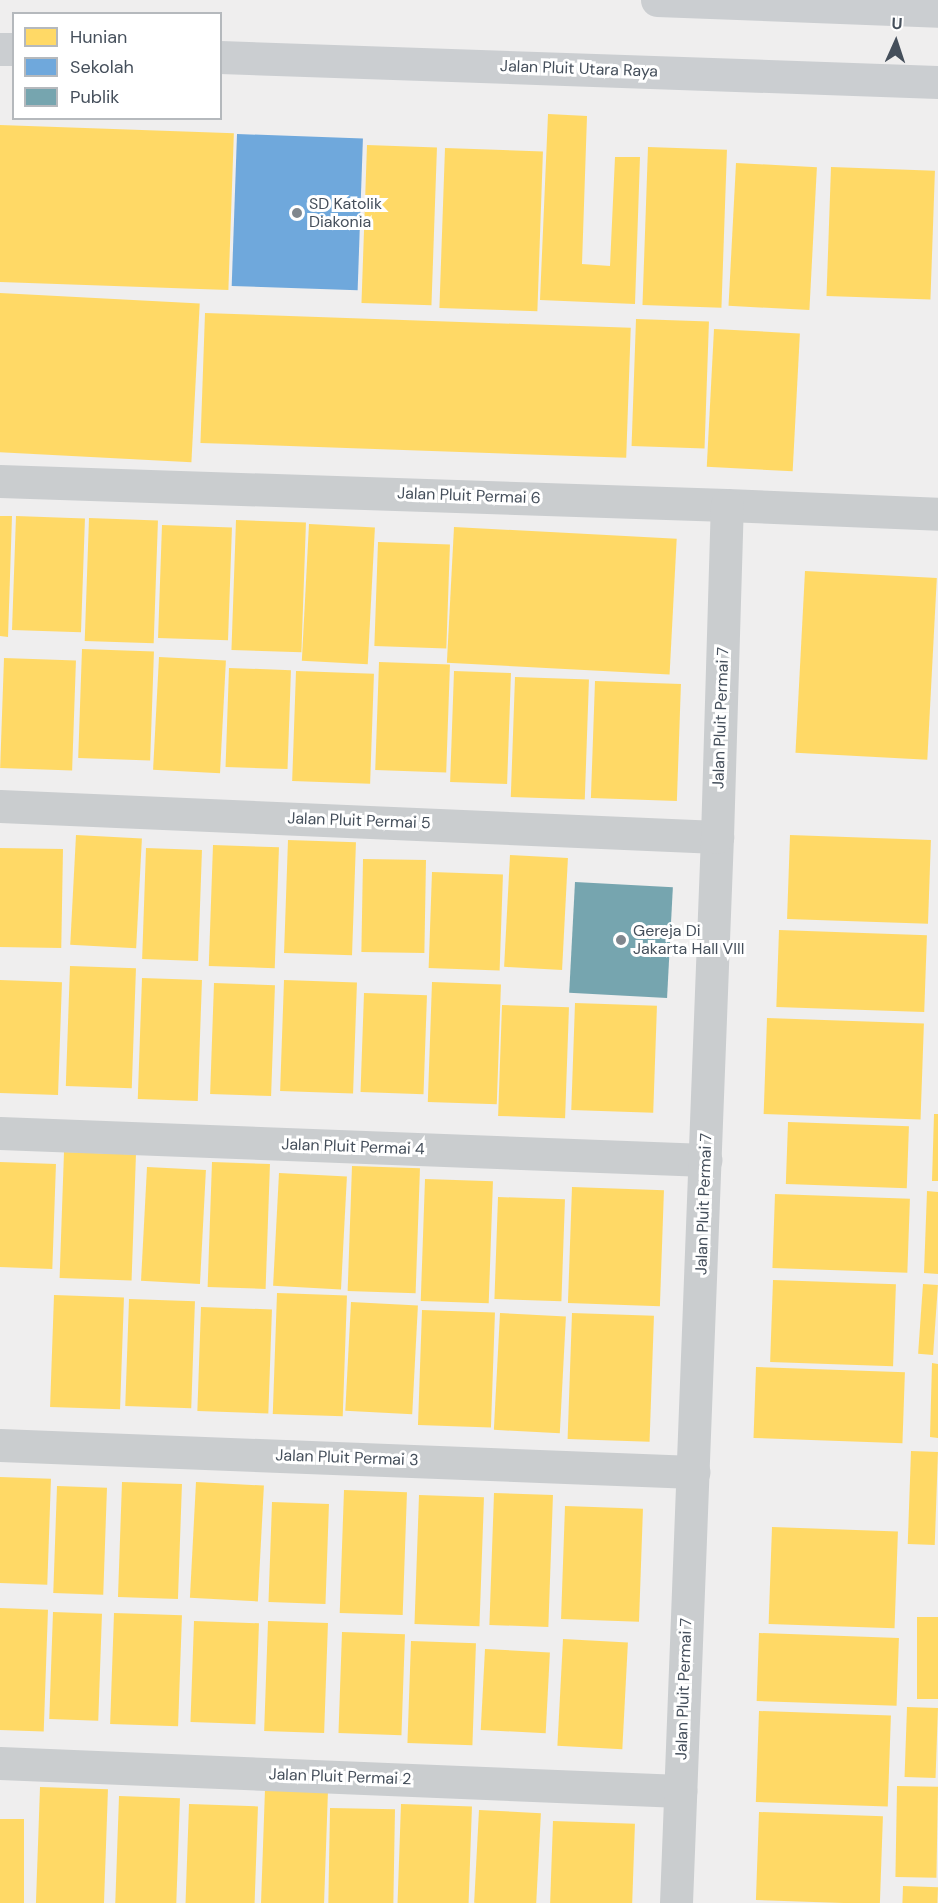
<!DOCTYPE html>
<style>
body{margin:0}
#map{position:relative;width:938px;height:1903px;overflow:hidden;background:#efeeee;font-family:"DM Sans",sans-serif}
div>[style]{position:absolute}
.homes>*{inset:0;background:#ffd966;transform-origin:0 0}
.schools>*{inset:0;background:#6fa8dc;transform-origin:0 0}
.public>*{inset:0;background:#76a5af;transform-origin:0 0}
.street>*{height:33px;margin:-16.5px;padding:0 16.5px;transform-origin:16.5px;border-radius:16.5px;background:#cacdcf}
.secondary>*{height:33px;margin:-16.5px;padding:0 16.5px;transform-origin:16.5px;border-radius:16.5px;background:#cbced1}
.dots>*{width:16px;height:16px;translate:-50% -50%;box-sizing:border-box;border:3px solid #fff;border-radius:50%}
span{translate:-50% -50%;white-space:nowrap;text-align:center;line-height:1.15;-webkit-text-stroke:6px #fff;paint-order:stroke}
.street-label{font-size:16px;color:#454f5b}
.poi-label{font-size:16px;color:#454f5b}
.left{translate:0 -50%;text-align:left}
.legend{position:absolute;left:12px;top:12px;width:210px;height:108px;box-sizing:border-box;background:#fff;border:2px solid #b5b9bd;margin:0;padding:8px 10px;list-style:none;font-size:18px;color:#454f5b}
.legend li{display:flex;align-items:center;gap:12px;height:30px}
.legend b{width:30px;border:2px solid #b5b9bd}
.north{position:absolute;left:866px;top:12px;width:60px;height:60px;-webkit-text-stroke:4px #fff;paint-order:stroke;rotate:3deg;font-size:16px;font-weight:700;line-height:24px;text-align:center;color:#454f5b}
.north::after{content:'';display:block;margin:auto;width:21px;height:27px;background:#454f5b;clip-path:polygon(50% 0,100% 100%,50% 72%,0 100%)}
</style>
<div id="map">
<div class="homes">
<div style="clip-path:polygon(548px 114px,587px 116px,582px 264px,610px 266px,615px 157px,640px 157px,635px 304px,540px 300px)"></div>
<div style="left:0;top:125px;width:234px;height:157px;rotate:2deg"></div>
<div style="left:367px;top:145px;width:70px;height:158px;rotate:2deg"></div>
<div style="left:648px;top:147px;width:79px;height:158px;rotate:2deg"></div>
<div style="left:445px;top:148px;width:98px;height:160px;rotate:2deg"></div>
<div style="left:736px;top:163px;width:81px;height:143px;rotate:3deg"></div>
<div style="left:831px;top:167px;width:104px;height:129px;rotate:2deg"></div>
<div style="left:0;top:293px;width:200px;height:159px;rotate:3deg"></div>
<div style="left:205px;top:313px;width:426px;height:130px;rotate:2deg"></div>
<div style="left:636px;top:319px;width:73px;height:127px;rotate:2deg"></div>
<div style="left:714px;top:329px;width:86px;height:138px;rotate:3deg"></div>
<div style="clip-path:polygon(0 516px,12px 516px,8px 637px,0 636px)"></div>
<div style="left:16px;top:516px;width:69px;height:114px;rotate:2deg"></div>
<div style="left:89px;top:518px;width:69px;height:123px;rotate:2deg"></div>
<div style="left:236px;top:520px;width:70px;height:130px;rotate:2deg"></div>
<div style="left:309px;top:524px;width:66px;height:137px;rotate:3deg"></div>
<div style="left:162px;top:525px;width:70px;height:113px;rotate:2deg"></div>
<div style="left:454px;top:527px;width:223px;height:136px;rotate:3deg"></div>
<div style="left:378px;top:542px;width:72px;height:104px;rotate:2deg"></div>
<div style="left:805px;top:571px;width:132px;height:182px;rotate:3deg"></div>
<div style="left:82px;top:649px;width:72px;height:109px;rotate:2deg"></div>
<div style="left:159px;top:657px;width:67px;height:113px;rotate:3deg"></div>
<div style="left:4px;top:658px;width:72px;height:110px;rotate:2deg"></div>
<div style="left:379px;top:662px;width:71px;height:108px;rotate:2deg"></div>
<div style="left:229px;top:668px;width:62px;height:99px;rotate:2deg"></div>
<div style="left:296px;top:671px;width:78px;height:110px;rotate:2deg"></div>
<div style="left:454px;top:671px;width:57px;height:111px;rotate:2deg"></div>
<div style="left:515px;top:677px;width:74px;height:120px;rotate:2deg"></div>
<div style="left:595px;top:681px;width:86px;height:117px;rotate:2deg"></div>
<div style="left:76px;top:835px;width:66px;height:110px;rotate:3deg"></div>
<div style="left:790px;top:835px;width:141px;height:84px;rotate:2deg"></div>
<div style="left:288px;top:840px;width:68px;height:113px;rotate:2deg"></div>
<div style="left:213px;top:845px;width:66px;height:121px;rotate:2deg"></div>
<div style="left:0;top:848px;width:63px;height:99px;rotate:1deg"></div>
<div style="left:146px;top:848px;width:56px;height:111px;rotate:2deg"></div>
<div style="left:510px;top:855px;width:58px;height:112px;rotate:3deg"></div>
<div style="left:363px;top:859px;width:63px;height:93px;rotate:1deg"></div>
<div style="left:432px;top:872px;width:71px;height:96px;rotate:2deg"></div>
<div style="left:779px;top:930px;width:148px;height:77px;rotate:2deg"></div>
<div style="left:70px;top:966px;width:66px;height:120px;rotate:2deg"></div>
<div style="left:142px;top:978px;width:60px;height:121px;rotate:2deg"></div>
<div style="left:0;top:980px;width:62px;height:113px;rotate:2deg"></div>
<div style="left:284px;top:980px;width:73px;height:111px;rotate:2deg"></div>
<div style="left:432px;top:982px;width:69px;height:120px;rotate:2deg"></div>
<div style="left:214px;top:983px;width:61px;height:111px;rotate:2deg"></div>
<div style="left:364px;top:993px;width:63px;height:99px;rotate:2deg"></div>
<div style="left:575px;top:1003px;width:82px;height:107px;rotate:2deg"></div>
<div style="left:502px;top:1005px;width:67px;height:111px;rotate:2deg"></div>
<div style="left:767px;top:1018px;width:157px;height:96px;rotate:2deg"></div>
<div style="clip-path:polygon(934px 1114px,938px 1114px,938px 1181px,932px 1181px)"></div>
<div style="left:788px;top:1122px;width:121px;height:62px;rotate:2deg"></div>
<div style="left:64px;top:1152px;width:72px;height:126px;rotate:2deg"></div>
<div style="left:0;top:1162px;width:56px;height:105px;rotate:2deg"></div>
<div style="left:212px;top:1162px;width:58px;height:125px;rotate:2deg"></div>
<div style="left:352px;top:1166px;width:68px;height:125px;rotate:2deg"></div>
<div style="left:147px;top:1167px;width:59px;height:114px;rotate:3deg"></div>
<div style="left:279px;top:1173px;width:68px;height:113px;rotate:3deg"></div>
<div style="left:425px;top:1179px;width:68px;height:122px;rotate:2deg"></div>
<div style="left:572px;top:1187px;width:92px;height:116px;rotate:2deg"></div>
<div style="clip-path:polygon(927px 1191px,938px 1192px,938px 1274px,924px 1273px)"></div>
<div style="left:775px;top:1194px;width:135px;height:74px;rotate:2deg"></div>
<div style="left:498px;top:1197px;width:67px;height:102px;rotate:2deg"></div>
<div style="left:773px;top:1280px;width:123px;height:82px;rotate:2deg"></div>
<div style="left:923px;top:1284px;width:15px;height:70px;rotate:4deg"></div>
<div style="left:277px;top:1293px;width:70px;height:121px;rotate:2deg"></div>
<div style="left:54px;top:1295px;width:70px;height:112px;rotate:2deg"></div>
<div style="left:129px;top:1299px;width:66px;height:107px;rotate:2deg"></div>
<div style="left:351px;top:1302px;width:67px;height:109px;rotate:3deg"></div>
<div style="left:201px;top:1307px;width:71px;height:104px;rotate:2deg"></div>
<div style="left:422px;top:1310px;width:73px;height:115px;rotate:2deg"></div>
<div style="left:500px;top:1313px;width:66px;height:117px;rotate:3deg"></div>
<div style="left:572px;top:1313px;width:82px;height:126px;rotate:2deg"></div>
<div style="clip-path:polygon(932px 1363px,938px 1364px,938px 1438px,930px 1437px)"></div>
<div style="left:756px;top:1367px;width:149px;height:71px;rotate:2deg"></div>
<div style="left:911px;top:1451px;width:27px;height:93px;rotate:2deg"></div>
<div style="left:0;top:1477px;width:51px;height:106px;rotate:2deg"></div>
<div style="left:122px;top:1482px;width:60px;height:115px;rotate:2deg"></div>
<div style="left:196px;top:1482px;width:68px;height:116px;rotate:3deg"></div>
<div style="left:57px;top:1486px;width:50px;height:107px;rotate:2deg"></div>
<div style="left:344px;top:1490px;width:63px;height:123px;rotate:2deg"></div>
<div style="left:494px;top:1493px;width:59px;height:132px;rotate:2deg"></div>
<div style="left:419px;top:1495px;width:65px;height:129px;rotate:2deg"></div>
<div style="left:272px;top:1502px;width:57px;height:100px;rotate:2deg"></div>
<div style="left:565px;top:1506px;width:78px;height:113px;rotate:2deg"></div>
<div style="left:772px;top:1527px;width:126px;height:97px;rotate:2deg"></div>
<div style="left:0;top:1608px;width:48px;height:122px;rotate:2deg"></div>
<div style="left:53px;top:1612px;width:49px;height:107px;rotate:2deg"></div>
<div style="left:114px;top:1613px;width:68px;height:111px;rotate:2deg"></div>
<div style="left:917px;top:1617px;width:21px;height:82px"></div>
<div style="left:194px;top:1621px;width:65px;height:101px;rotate:2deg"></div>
<div style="left:268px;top:1621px;width:60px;height:110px;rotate:2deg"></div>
<div style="left:342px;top:1632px;width:63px;height:101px;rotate:2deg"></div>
<div style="left:759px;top:1633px;width:140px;height:68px;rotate:2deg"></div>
<div style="left:563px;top:1639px;width:65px;height:107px;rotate:3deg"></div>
<div style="left:411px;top:1641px;width:65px;height:102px;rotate:2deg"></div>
<div style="left:485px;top:1649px;width:65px;height:81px;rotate:3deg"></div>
<div style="left:907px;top:1707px;width:31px;height:70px;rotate:2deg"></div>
<div style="left:759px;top:1711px;width:132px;height:91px;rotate:2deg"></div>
<div style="left:897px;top:1786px;width:41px;height:91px;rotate:1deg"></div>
<div style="left:40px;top:1787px;width:68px;height:116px;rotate:2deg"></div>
<div style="left:265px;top:1789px;width:63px;height:114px;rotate:2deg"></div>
<div style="left:119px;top:1796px;width:61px;height:107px;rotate:2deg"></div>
<div style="left:189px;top:1804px;width:69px;height:99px;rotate:2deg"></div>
<div style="left:401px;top:1804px;width:71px;height:99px;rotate:2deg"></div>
<div style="left:330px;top:1808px;width:65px;height:95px;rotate:1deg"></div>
<div style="left:479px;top:1810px;width:62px;height:93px;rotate:3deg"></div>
<div style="left:759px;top:1812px;width:124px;height:88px;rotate:2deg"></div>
<div style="left:0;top:1819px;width:24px;height:84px"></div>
<div style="left:553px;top:1821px;width:82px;height:82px;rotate:2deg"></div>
<div style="left:903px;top:1886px;width:35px;height:17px;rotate:2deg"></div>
</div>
<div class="schools">
<div style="left:237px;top:134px;width:126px;height:152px;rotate:2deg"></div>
</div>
<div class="public">
<div style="left:575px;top:882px;width:98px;height:111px;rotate:3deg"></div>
</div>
<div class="street">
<div style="left:0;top:481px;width:727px;rotate:1.89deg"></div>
<div style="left:727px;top:505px;width:211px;rotate:2.4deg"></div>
<div style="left:0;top:806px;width:718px;rotate:2.48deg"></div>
<div style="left:0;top:1133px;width:706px;rotate:2.19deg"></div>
<div style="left:0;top:1445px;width:694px;rotate:2.23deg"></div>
<div style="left:0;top:1763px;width:681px;rotate:2.36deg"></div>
<div style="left:676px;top:1903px;width:1067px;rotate:-87.8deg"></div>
<div style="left:717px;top:837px;width:332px;rotate:-88.3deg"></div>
</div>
<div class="secondary">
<div style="left:657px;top:0;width:281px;rotate:2.2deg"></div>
<div style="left:0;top:49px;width:14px"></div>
<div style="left:220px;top:57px;width:718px;rotate:1.99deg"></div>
</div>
<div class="dots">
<div style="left:297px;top:213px;background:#80878e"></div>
<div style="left:621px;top:940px;background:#80878e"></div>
</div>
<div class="street-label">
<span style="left:579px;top:69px;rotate:2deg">Jalan Pluit Utara Raya</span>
<span style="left:469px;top:496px;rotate:2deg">Jalan Pluit Permai 6</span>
<span style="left:721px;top:718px;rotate:-88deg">Jalan Pluit Permai 7</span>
<span style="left:359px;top:821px;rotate:2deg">Jalan Pluit Permai 5</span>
<span style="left:353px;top:1147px;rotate:2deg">Jalan Pluit Permai 4</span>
<span style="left:704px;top:1204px;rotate:-88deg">Jalan Pluit Permai 7</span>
<span style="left:347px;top:1458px;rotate:2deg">Jalan Pluit Permai 3</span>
<span style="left:684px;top:1689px;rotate:-88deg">Jalan Pluit Permai 7</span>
<span style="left:340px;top:1777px;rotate:2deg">Jalan Pluit Permai 2</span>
</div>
<div class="poi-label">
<span class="left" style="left:309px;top:213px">SD Katolik<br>Diakonia</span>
<span class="left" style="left:633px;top:940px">Gereja Di<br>Jakarta Hall VIII</span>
</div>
<ul class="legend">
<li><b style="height:16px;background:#ffd966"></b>Hunian</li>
<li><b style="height:16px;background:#6fa8dc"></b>Sekolah</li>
<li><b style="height:16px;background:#76a5af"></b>Publik</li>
</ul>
<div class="north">U</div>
</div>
